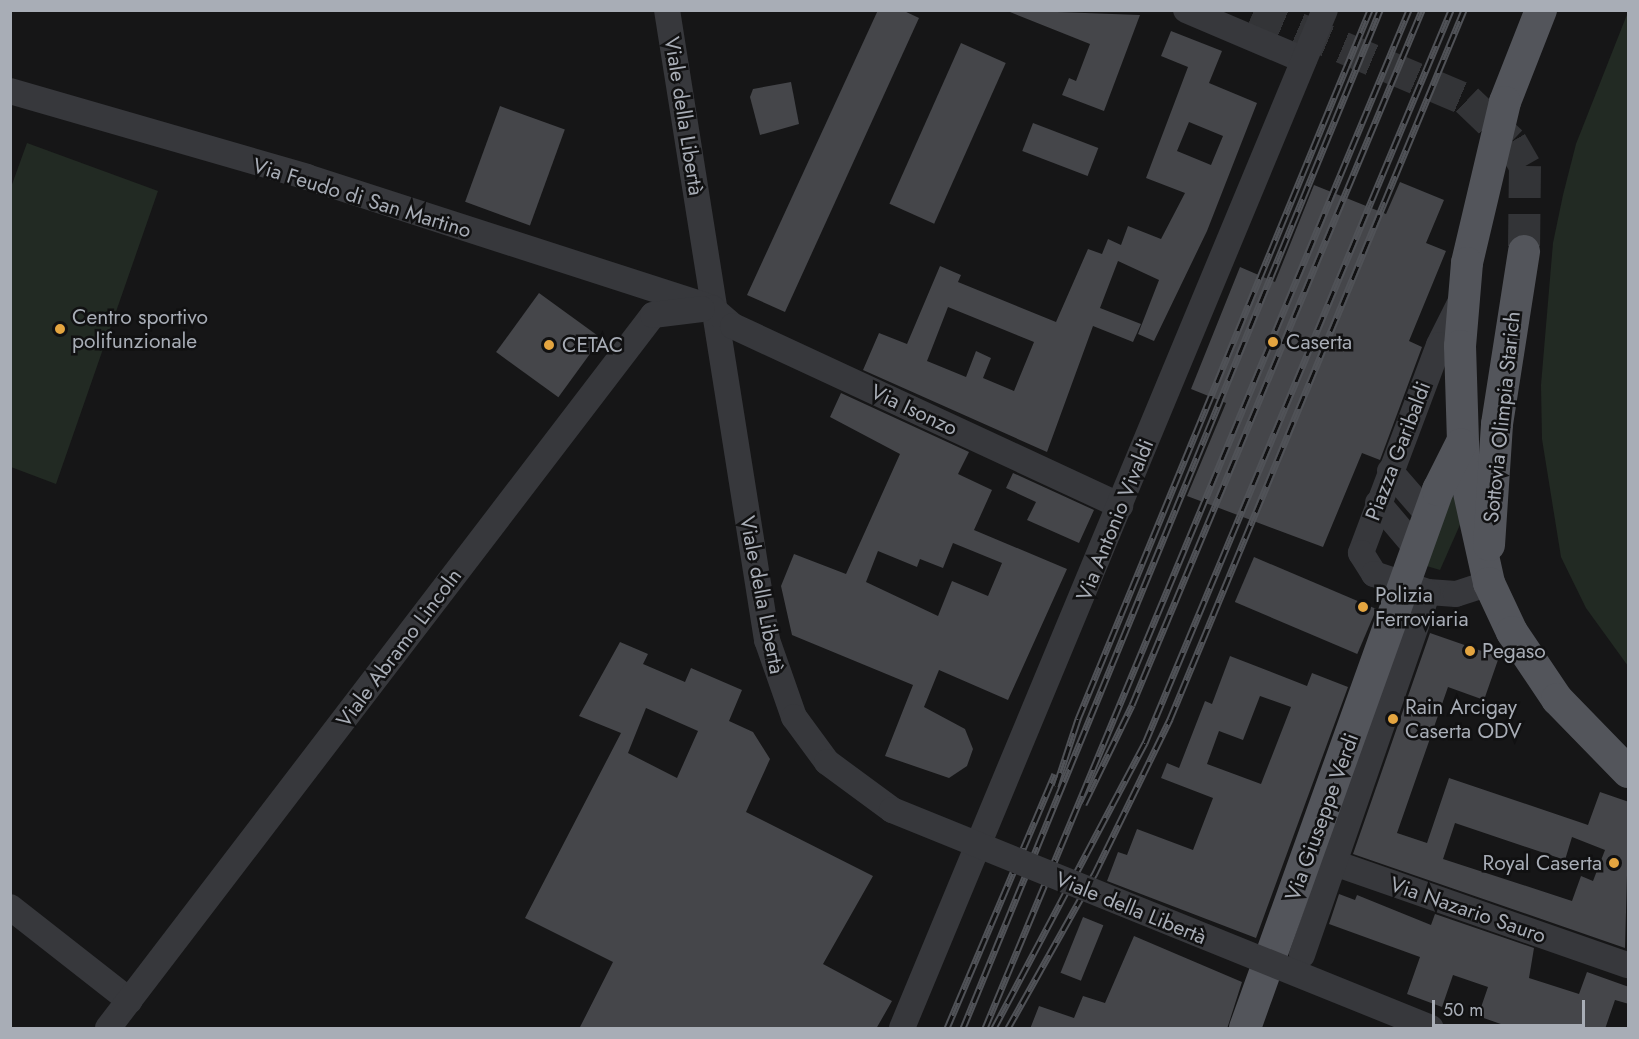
<!DOCTYPE html>
<meta charset="utf-8">
<style>
body{margin:0}
#map{position:relative;width:1639px;height:1039px;overflow:hidden;background:#161617;font-family:Jost,sans-serif}
div>[style]{position:absolute}
.green>*{inset:0;background:#222a23}
.building>*{inset:0;background:#45464a;transform-origin:0 0}
.major-tunnel>*{height:32px;margin-top:-16px;transform-origin:0;background:repeating-linear-gradient(90deg,#333437 0 32px,transparent 0 48px)}
.minor>*{height:26px;margin:-13px;padding:0 13px;transform-origin:13px;border-radius:13px;background:#37383c}
.major>*{height:32px;margin:-16px;padding:0 16px;transform-origin:16px;border-radius:16px;background:#53555b}
.rail>*{height:7px;margin-top:-3.5px;transform-origin:0;background:repeating-linear-gradient(90deg,#111112 0 14px,#505257 0 28px);box-sizing:border-box;border-block:2px solid #505257}
.minor-bridge>*{height:26px;margin:-13px;padding:0 13px;transform-origin:13px;border-radius:13px;background:#37383c}
.dots>*{width:16px;height:16px;translate:-50% -50%;box-sizing:border-box;border:3px solid #111112;border-radius:50%}
span{translate:-50% -50%;white-space:nowrap;text-align:center;line-height:1.15;-webkit-text-stroke:5px #111112;paint-order:stroke}
.street-label{font-size:21px;color:#a8adb6}
.poi-label{font-size:21px;color:#a8adb6}
.left{translate:0 -50%;text-align:left}
.right{translate:-100% -50%;text-align:right}
.frame{position:absolute;inset:0;border:12px solid #a8adb6;pointer-events:none}
.scale{position:absolute;left:1432px;top:1000px;width:153px;height:27px;box-sizing:border-box;border:3px solid #a8adb6;border-top:0;padding-left:8px;font-size:18px;line-height:21px;white-space:nowrap;color:#a8adb6;-webkit-text-stroke:4px #111112;paint-order:stroke}
</style>
<div id="map">
<div class="green">
<div style="clip-path:polygon(1628px 12px,1628px 666px,1586px 608px,1561px 557px,1542px 439px,1541px 385px,1553px 243px,1563px 195px,1576px 144px)"></div>
<div style="clip-path:polygon(27px 143px,158px 191px,56px 484px,11px 467px,10px 190px)"></div>
<div style="clip-path:polygon(1452px 495px,1466px 511px,1440px 570px,1420px 564px)"></div>
</div>
<div class="building">
<div style="clip-path:polygon(878px 10px,902px 10px,919px 18px,785px 312px,747px 295px)"></div>
<div style="clip-path:polygon(1005px 10px,1140px 15px,1104px 111px,1062px 95px,1069px 78px,1076px 81px,1090px 44px)"></div>
<div style="clip-path:polygon(evenodd,1171px 31px,1222px 51px,1209px 83px,1257px 103px,1207px 231px,1154px 341px,1138px 334px,1159px 280px,1118px 261px,1100px 308px,1141px 324px,1133px 342px,1093px 326px,1047px 452px,863px 370px,879px 333px,907px 344px,940px 266px,961px 275px,958px 282px,1056px 322px,1088px 249px,1102px 254px,1108px 239px,1121px 245px,1128px 226px,1161px 239px,1185px 193px,1146px 178px,1188px 67px,1161px 56px,1171px 31px,1189px 122px,1223px 136px,1211px 165px,1177px 151px,1189px 122px,1171px 31px,948px 307px,1034px 342px,1014px 391px,983px 378px,991px 358px,976px 351px,966px 377px,927px 361px,948px 307px)"></div>
<div style="left:961px;top:43px;width:49px;height:176px;rotate:24deg"></div>
<div style="clip-path:polygon(791px 82px,799px 124px,760px 135px,750px 97px,753px 89px)"></div>
<div style="left:500px;top:106px;width:69px;height:102px;rotate:20deg"></div>
<div style="left:1033px;top:123px;width:70px;height:30px;rotate:21deg"></div>
<div style="clip-path:polygon(1400px 182px,1444px 200px,1426px 243px,1446px 251px,1409px 341px,1422px 347px,1380px 460px,1362px 453px,1323px 547px,1187px 496px,1226px 403px,1191px 389px,1240px 267px,1275px 282px,1314px 185px,1386px 214px)"></div>
<div style="left:539px;top:293px;width:77px;height:73px;rotate:36deg"></div>
<div style="clip-path:polygon(evenodd,841px 393px,969px 452px,958px 474px,992px 490px,974px 530px,1067px 569px,1008px 700px,939px 670px,924px 707px,965px 729px,973px 749px,967px 766px,949px 778px,885px 756px,913px 685px,792px 635px,781px 586px,794px 554px,846px 574px,900px 454px,830px 417px,841px 393px,953px 543px,1002px 563px,988px 596px,952px 581px,938px 616px,866px 582px,878px 551px,917px 567px,920px 559px,943px 568px,953px 543px)"></div>
<div style="clip-path:polygon(1013px 473px,1094px 510px,1079px 543px,1027px 520px,1036px 502px,1006px 488px)"></div>
<div style="left:1254px;top:557px;width:133px;height:49px;rotate:23deg"></div>
<div style="clip-path:polygon(evenodd,1430px 633px,1499px 657px,1484px 700px,1448px 687px,1397px 833px,1427px 843px,1449px 778px,1588px 825px,1600px 792px,1629px 802px,1625px 948px,1353px 854px,1430px 633px,1455px 823px,1565px 860px,1572px 837px,1605px 850px,1593px 881px,1581px 876px,1572px 901px,1443px 859px,1455px 823px)"></div>
<div style="clip-path:polygon(evenodd,620px 642px,648px 654px,643px 664px,685px 682px,691px 668px,742px 690px,729px 721px,753px 732px,770px 759px,746px 812px,873px 876px,823px 964px,892px 1001px,876px 1029px,579px 1029px,613px 962px,525px 918px,621px 733px,579px 716px,620px 642px,646px 708px,698px 731px,677px 778px,628px 753px,646px 708px)"></div>
<div style="clip-path:polygon(evenodd,1230px 656px,1307px 686px,1312px 673px,1348px 687px,1256px 938px,1107px 881px,1118px 852px,1127px 855px,1137px 829px,1193px 850px,1213px 798px,1161px 778px,1167px 763px,1179px 768px,1205px 701px,1212px 704px,1230px 656px,1260px 696px,1291px 707px,1261px 784px,1207px 764px,1219px 731px,1243px 740px,1260px 696px)"></div>
<div style="clip-path:polygon(1339px 894px,1355px 900px,1357px 895px,1431px 925px,1435px 914px,1534px 948px,1529px 978px,1579px 994px,1587px 972px,1629px 987px,1629px 1004px,1615px 1000px,1605px 1029px,1515px 1029px,1478px 1016px,1488px 987px,1453px 975px,1442px 1007px,1407px 994px,1420px 957px,1329px 924px)"></div>
<div style="left:1083px;top:917px;width:22px;height:60px;rotate:22deg"></div>
<div style="clip-path:polygon(1134px 936px,1242px 982px,1227px 1029px,1030px 1029px,1039px 1006px,1074px 1018px,1083px 996px,1105px 1003px)"></div>
</div>
<div class="major-tunnel">
<div style="left:1254px;top:10px;width:231px;rotate:22.9deg"></div>
<div style="left:1467px;top:100px;width:61px;rotate:43.7deg"></div>
<div style="left:1511px;top:142px;width:28px;rotate:60deg"></div>
<div style="left:1525px;top:166px;width:85px;rotate:90.7deg"></div>
</div>
<div class="minor">
<div style="left:667px;top:10px;width:638px;rotate:80.98deg"></div>
<div style="left:767px;top:640px;width:82px;rotate:70.7deg"></div>
<div style="left:1186px;top:10px;width:128px;rotate:23deg"></div>
<div style="left:10px;top:91px;width:309px;rotate:16.1deg"></div>
<div style="left:307px;top:177px;width:426px;rotate:17.9deg"></div>
<div style="left:712px;top:308px;width:28px;rotate:41deg"></div>
<div style="left:733px;top:326px;width:427px;rotate:24.9deg"></div>
<div style="left:1461px;top:301px;width:49px;rotate:116.6deg"></div>
<div style="left:1439px;top:345px;width:222px;rotate:110.6deg"></div>
<div style="left:1361px;top:553px;width:25px;rotate:58deg"></div>
<div style="left:1374px;top:574px;width:57px;rotate:18.4deg"></div>
<div style="left:1428px;top:592px;width:28px;rotate:4deg"></div>
<div style="left:1456px;top:594px;width:35px;rotate:-18deg"></div>
<div style="left:1390px;top:471px;width:60px;rotate:49.1deg"></div>
<div style="left:1378px;top:503px;width:60px;rotate:49.7deg"></div>
<div style="left:1320px;top:858px;width:326px;rotate:19.2deg"></div>
<div style="left:10px;top:907px;width:152px;rotate:38.1deg"></div>
<div style="left:1302px;top:955px;width:384px;rotate:-70.9deg"></div>
<div style="left:108px;top:1028px;width:897px;rotate:-52.61deg"></div>
<div style="left:653px;top:315px;width:49px;rotate:-7deg"></div>
<div style="left:902px;top:1028px;width:1102px;rotate:-67.44deg"></div>
</div>
<div class="major">
<div style="left:1541px;top:10px;width:99px;rotate:111.4deg"></div>
<div style="left:1505px;top:102px;width:165px;rotate:103.3deg"></div>
<div style="left:1467px;top:263px;width:83px;rotate:94.8deg"></div>
<div style="left:1460px;top:346px;width:124px;rotate:88.2deg"></div>
<div style="left:1464px;top:470px;width:116px;rotate:77.5deg"></div>
<div style="left:1489px;top:583px;width:54px;rotate:64.9deg"></div>
<div style="left:1512px;top:632px;width:81px;rotate:56.1deg"></div>
<div style="left:1557px;top:699px;width:102px;rotate:45.8deg"></div>
<div style="left:1489px;top:545px;width:121px;rotate:-86.2deg"></div>
<div style="left:1497px;top:424px;width:175px;rotate:-81.1deg"></div>
<div style="left:1245px;top:1028px;width:572px;rotate:-70.27deg"></div>
<div style="left:1438px;top:490px;width:51px;rotate:-63.4deg"></div>
</div>
<div class="rail">
<div style="left:1056px;top:786px;width:71px;rotate:-71.8deg"></div>
<div style="left:1078px;top:719px;width:767px;rotate:-67.62deg"></div>
<div style="left:1084px;top:804px;width:110px;rotate:-64.1deg"></div>
<div style="left:1132px;top:705px;width:753px;rotate:-67.35deg"></div>
<div style="left:947px;top:1028px;width:276px;rotate:-67deg"></div>
<div style="left:963px;top:1028px;width:1100px;rotate:-67.72deg"></div>
<div style="left:985px;top:1028px;width:1103px;rotate:-67.39deg"></div>
<div style="left:994px;top:1028px;width:323px;rotate:-62.1deg"></div>
<div style="left:1145px;top:743px;width:794px;rotate:-67.34deg"></div>
<div style="left:1008px;top:1028px;width:176px;rotate:-60.7deg"></div>
<div style="left:1094px;top:875px;width:174px;rotate:-64deg"></div>
<div style="left:1170px;top:719px;width:768px;rotate:-67.48deg"></div>
</div>
<div class="minor-bridge">
<div style="left:794px;top:717px;width:56px;rotate:53.7deg"></div>
<div style="left:827px;top:762px;width:81px;rotate:36.4deg"></div>
<div style="left:892px;top:810px;width:581px;rotate:22.02deg"></div>
</div>
<div class="dots">
<div style="left:60px;top:329px;background:#e4a540"></div>
<div style="left:1273px;top:342px;background:#e4a540"></div>
<div style="left:549px;top:345px;background:#e4a540"></div>
<div style="left:1363px;top:607px;background:#e4a540"></div>
<div style="left:1470px;top:651px;background:#e4a540"></div>
<div style="left:1393px;top:719px;background:#e4a540"></div>
<div style="left:1614px;top:863px;background:#e4a540"></div>
</div>
<div class="street-label">
<span style="left:684px;top:116px;rotate:81deg">Viale della Libertà</span>
<span style="left:362px;top:198px;rotate:17deg">Via Feudo di San Martino</span>
<span style="left:914px;top:410px;rotate:25deg">Via Isonzo</span>
<span style="left:1502px;top:417px;rotate:-84deg">Sottovia Olimpia Starich</span>
<span style="left:1398px;top:451px;rotate:-69deg">Piazza Garibaldi</span>
<span style="left:1115px;top:520px;rotate:-68deg">Via Antonio Vivaldi</span>
<span style="left:762px;top:595px;rotate:79deg">Viale della Libertà</span>
<span style="left:399px;top:648px;rotate:-53deg">Viale Abramo Lincoln</span>
<span style="left:1322px;top:817px;rotate:-70deg">Via Giuseppe Verdi</span>
<span style="left:1131px;top:908px;rotate:22deg">Viale della Libertà</span>
<span style="left:1468px;top:910px;rotate:19deg">Via Nazario Sauro</span>
</div>
<div class="poi-label">
<span class="left" style="left:72px;top:329px">Centro sportivo<br>polifunzionale</span>
<span class="left" style="left:1286px;top:342px">Caserta</span>
<span class="left" style="left:562px;top:345px">CETAC</span>
<span class="left" style="left:1375px;top:607px">Polizia<br>Ferroviaria</span>
<span class="left" style="left:1482px;top:651px">Pegaso</span>
<span class="left" style="left:1405px;top:719px">Rain Arcigay<br>Caserta ODV</span>
<span class="right" style="left:1602px;top:863px">Royal Caserta</span>
</div>
<div class="frame"></div>
<div class="scale">50 m</div>
</div>
